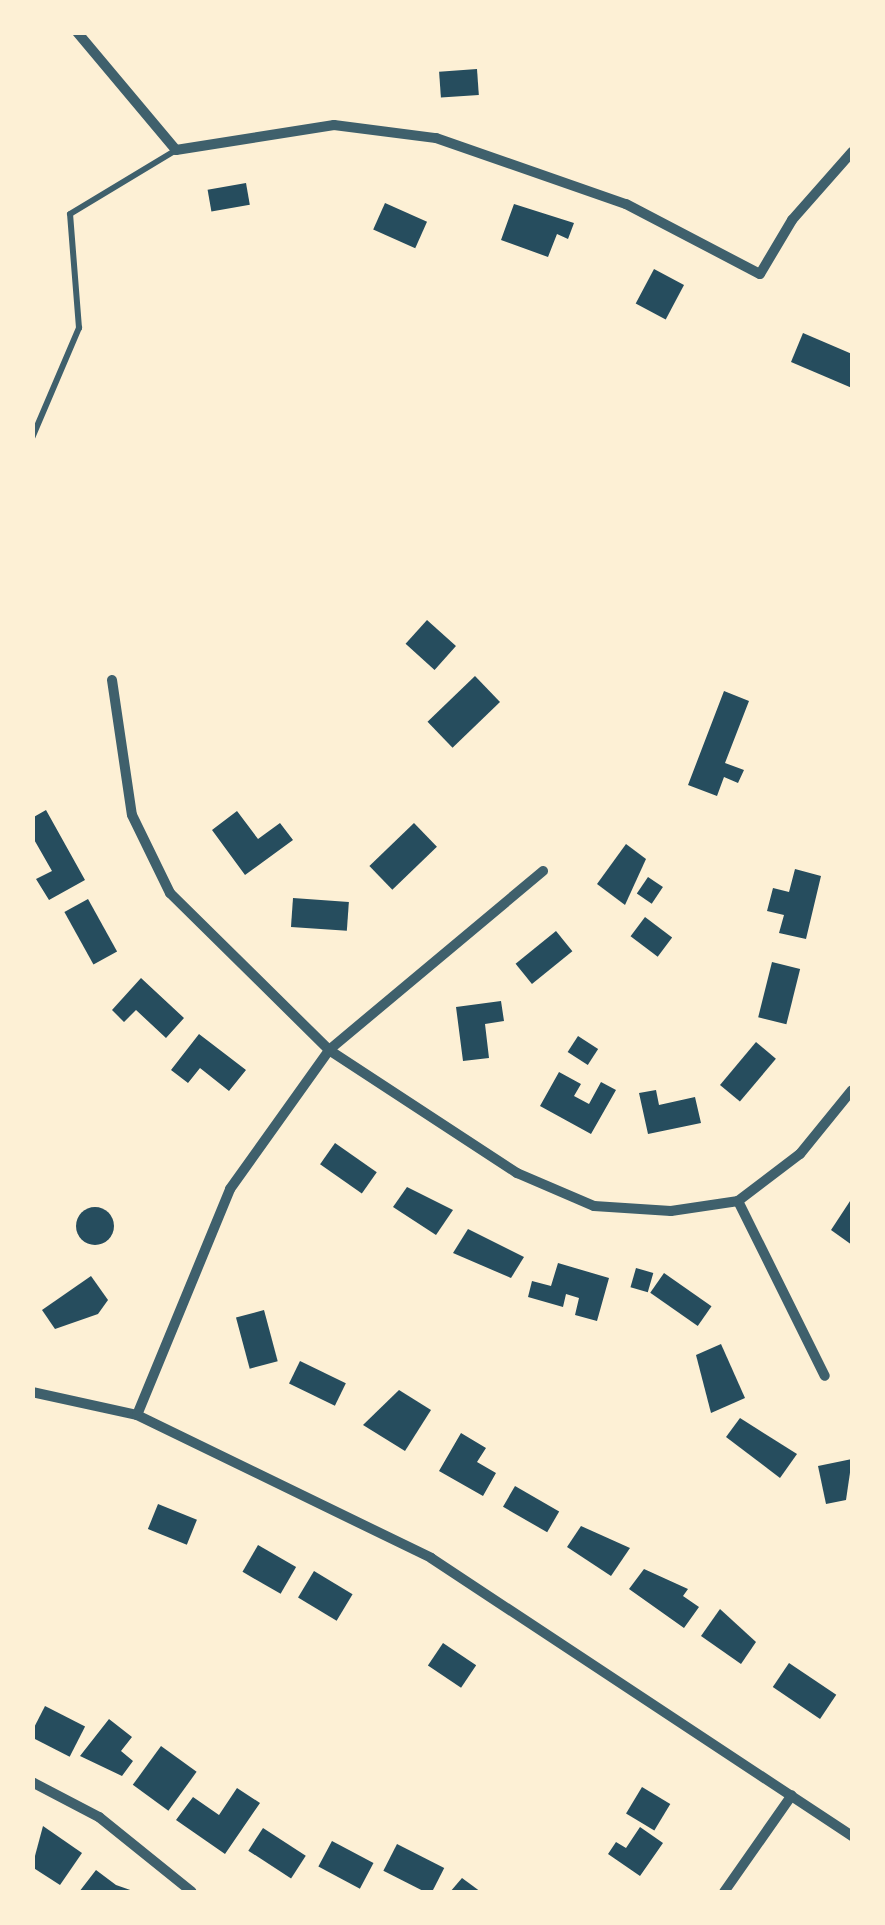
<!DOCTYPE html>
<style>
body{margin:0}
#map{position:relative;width:885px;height:1925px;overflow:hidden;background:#fdf0d5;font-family:"Work Sans",sans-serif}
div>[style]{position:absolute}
.building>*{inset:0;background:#264d5e;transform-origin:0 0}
.round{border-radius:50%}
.service>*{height:6px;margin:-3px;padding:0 3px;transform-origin:3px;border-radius:3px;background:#3f606c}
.minor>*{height:10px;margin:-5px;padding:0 5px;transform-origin:5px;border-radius:5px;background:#3f606c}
span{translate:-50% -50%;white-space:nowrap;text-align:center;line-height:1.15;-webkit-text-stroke:8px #fdf0d5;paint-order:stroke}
.frame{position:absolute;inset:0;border:35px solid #fdf0d5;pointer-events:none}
</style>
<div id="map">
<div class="building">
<div style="left:477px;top:69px;width:26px;height:38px;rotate:86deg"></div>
<div style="left:246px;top:183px;width:22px;height:39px;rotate:80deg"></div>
<div style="left:385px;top:203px;width:46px;height:29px;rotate:24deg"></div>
<div style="clip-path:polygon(514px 204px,574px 223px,568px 239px,557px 234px,548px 257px,501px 240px)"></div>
<div style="left:654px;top:269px;width:34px;height:39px;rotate:28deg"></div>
<div style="clip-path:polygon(803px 333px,852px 354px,852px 388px,791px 362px)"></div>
<div style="left:427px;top:620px;width:39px;height:32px;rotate:42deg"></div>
<div style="left:475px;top:676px;width:36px;height:66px;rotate:46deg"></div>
<div style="clip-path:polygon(724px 691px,749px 701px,725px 763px,744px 770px,738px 783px,724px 777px,717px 796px,688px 785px)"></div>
<div style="clip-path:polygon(46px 810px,85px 880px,49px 900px,36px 879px,52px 871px,32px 836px,32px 818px)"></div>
<div style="clip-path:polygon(237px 811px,258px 839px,280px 823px,293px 840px,245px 875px,212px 830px)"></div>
<div style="left:414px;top:823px;width:33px;height:62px;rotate:46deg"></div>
<div style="clip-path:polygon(626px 844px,646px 859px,625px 905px,597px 884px)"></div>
<div style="clip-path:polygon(795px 869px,821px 876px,806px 939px,779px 933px,784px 915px,767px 911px,773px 888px,789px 892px)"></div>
<div style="left:648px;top:877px;width:18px;height:20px;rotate:34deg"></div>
<div style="left:293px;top:898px;width:56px;height:29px;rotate:4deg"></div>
<div style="left:88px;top:899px;width:60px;height:27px;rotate:61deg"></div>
<div style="left:645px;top:917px;width:34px;height:24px;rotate:37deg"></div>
<div style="left:556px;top:931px;width:26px;height:52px;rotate:51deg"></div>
<div style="left:772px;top:962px;width:29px;height:57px;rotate:14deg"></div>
<div style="clip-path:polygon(141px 978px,184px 1018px,166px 1038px,136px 1010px,124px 1022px,112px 1010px)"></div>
<div style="clip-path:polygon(501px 1001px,504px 1021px,485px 1024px,489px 1058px,463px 1061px,456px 1007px)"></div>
<div style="clip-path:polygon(199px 1034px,246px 1070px,229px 1091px,200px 1068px,188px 1083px,171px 1070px)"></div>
<div style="left:578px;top:1036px;width:24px;height:19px;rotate:33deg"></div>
<div style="left:756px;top:1042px;width:26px;height:56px;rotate:40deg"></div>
<div style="clip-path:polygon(559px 1072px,581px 1084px,574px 1096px,589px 1104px,601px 1082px,616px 1090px,591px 1134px,540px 1106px)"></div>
<div style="clip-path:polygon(656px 1090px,659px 1105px,695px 1097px,701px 1123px,648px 1134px,639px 1093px)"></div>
<div style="left:335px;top:1143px;width:51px;height:26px;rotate:35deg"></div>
<div style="clip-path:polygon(407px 1187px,453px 1210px,436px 1235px,393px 1207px)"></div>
<div style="clip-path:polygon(852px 1198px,852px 1245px,831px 1230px)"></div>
<div class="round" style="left:76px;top:1207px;width:38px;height:38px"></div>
<div style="clip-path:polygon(468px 1229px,524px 1257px,511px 1278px,453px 1253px)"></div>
<div style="clip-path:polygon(558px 1263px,609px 1278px,597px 1321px,575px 1315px,579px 1298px,566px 1294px,563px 1307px,528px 1297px,532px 1281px,551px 1286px)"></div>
<div style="left:636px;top:1268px;width:18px;height:20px;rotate:16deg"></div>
<div style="left:664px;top:1273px;width:58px;height:24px;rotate:35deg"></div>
<div style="clip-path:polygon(91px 1276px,108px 1300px,98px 1314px,55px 1329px,42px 1310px)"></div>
<div style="left:264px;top:1310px;width:53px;height:29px;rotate:75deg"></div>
<div style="clip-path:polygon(721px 1344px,745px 1398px,711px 1413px,696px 1355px)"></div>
<div style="left:300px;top:1361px;width:51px;height:25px;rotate:26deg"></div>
<div style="clip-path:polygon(399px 1390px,431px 1410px,405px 1451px,363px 1425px)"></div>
<div style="clip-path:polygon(740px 1418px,797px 1454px,780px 1478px,726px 1437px)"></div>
<div style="clip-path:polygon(461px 1433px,486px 1448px,477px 1462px,496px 1473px,483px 1496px,439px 1471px)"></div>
<div style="clip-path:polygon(852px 1459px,846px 1500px,826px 1504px,818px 1466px)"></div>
<div style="left:515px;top:1486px;width:51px;height:24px;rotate:30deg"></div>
<div style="left:158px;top:1504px;width:42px;height:27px;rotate:22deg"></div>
<div style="clip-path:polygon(581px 1526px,630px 1548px,611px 1576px,567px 1547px)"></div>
<div style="left:258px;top:1545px;width:44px;height:31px;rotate:30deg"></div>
<div style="clip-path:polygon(644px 1569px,688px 1589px,683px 1596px,699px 1607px,684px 1628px,629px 1589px)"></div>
<div style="left:314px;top:1571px;width:45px;height:31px;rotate:31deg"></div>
<div style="clip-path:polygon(720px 1609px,756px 1642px,741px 1664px,701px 1636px)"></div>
<div style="left:443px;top:1643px;width:40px;height:27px;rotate:34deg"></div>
<div style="left:789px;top:1663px;width:57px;height:29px;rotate:34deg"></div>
<div style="left:45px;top:1706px;width:45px;height:34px;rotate:27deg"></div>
<div style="clip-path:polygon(109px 1719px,132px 1737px,121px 1751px,133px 1761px,122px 1776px,80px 1756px)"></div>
<div style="left:161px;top:1746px;width:44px;height:48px;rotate:36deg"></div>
<div style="left:642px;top:1787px;width:33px;height:31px;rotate:31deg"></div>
<div style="clip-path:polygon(237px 1788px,260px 1803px,225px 1854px,176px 1820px,193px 1797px,219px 1815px)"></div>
<div style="clip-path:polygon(43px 1826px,82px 1853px,60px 1885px,32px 1867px)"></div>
<div style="clip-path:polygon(640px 1827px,663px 1843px,640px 1876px,608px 1854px,616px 1842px,626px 1848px)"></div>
<div style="left:263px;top:1828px;width:51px;height:27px;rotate:33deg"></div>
<div style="left:332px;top:1841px;width:47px;height:29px;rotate:28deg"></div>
<div style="left:397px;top:1844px;width:53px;height:30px;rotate:27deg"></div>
<div style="clip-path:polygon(96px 1870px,116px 1885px,136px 1892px,79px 1892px)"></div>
<div style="clip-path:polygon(462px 1878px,481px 1892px,450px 1892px)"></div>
</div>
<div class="service">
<div style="left:32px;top:438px;width:120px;rotate:-66.9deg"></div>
<div style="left:79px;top:328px;width:114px;rotate:-94.5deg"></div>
<div style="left:70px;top:214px;width:124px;rotate:-31.1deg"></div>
</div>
<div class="minor">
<div style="left:77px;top:32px;width:154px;rotate:50deg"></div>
<div style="left:176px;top:150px;width:160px;rotate:-9deg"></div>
<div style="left:334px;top:125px;width:103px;rotate:7.3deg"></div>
<div style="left:436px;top:138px;width:201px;rotate:19.2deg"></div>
<div style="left:626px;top:204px;width:151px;rotate:27.6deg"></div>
<div style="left:760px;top:274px;width:63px;rotate:-59.3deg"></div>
<div style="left:792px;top:220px;width:91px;rotate:-48.6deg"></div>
<div style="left:112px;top:680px;width:136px;rotate:81.6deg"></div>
<div style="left:132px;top:815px;width:87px;rotate:64deg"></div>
<div style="left:170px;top:893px;width:223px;rotate:44.6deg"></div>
<div style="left:329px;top:1050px;width:225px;rotate:33.2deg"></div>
<div style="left:517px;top:1173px;width:84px;rotate:23.2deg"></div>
<div style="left:594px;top:1206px;width:77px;rotate:3.7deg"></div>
<div style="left:671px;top:1211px;width:68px;rotate:-8.5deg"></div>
<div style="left:738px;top:1201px;width:78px;rotate:-37.2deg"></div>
<div style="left:800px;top:1154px;width:82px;rotate:-50.9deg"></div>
<div style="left:738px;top:1201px;width:195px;rotate:63.6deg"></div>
<div style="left:32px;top:1392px;width:107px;rotate:12.4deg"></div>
<div style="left:137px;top:1415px;width:327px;rotate:25.9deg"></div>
<div style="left:431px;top:1558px;width:505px;rotate:33.44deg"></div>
<div style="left:137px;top:1415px;width:244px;rotate:-67.6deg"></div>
<div style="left:230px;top:1189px;width:171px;rotate:-54.5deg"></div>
<div style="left:329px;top:1050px;width:279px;rotate:-39.9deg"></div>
<div style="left:32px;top:1782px;width:76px;rotate:27.6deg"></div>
<div style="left:99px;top:1817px;width:119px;rotate:38.9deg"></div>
<div style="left:724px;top:1892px;width:118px;rotate:-55deg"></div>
</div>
<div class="frame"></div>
</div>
